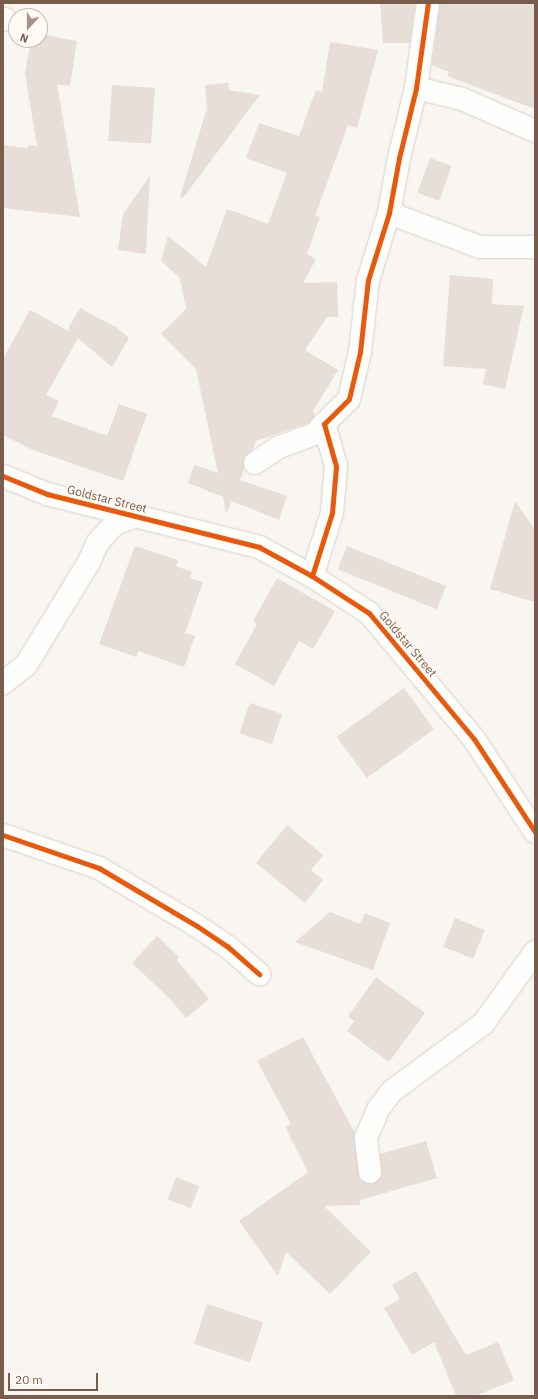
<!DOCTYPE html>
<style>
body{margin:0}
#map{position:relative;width:538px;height:1399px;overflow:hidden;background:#f9f5f0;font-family:"IBM Plex Sans",sans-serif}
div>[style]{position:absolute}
.building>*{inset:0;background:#e6ded7;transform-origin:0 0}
.roads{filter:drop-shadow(0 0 1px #d7d1cb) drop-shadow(0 0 1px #d7d1cb)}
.street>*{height:22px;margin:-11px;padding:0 11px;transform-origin:11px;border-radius:11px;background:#fefefd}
.cycleway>*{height:5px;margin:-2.5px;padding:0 2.5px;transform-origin:2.5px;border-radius:2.5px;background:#e8590c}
span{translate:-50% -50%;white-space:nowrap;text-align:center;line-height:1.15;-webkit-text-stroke:3px #fffaf3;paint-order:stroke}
.street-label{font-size:12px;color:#7a5c4d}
.frame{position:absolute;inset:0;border:4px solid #7a5c4d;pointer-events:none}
.north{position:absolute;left:8px;top:8px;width:40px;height:40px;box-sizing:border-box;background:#fffaf3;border:1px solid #cabbb1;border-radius:50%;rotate:201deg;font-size:11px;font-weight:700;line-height:16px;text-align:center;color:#7a5c4d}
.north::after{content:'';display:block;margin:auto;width:14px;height:18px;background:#a69286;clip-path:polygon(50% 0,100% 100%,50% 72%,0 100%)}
.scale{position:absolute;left:8px;top:1373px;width:90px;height:18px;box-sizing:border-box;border:2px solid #7a5c4d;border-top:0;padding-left:5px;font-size:12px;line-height:14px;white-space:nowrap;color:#7a5c4d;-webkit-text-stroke:3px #fffaf3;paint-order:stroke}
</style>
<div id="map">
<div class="building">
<div style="clip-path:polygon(380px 3px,415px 3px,410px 43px,383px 43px)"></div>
<div style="clip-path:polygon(440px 3px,535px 3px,535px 109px,447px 76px,449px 72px,432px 65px)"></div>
<div style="clip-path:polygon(40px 34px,77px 41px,70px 86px,57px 84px,80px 217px,3px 208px,3px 145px,28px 148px,28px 145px,37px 146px,25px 73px,31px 40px,40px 40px)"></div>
<div style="clip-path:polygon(330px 42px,378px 50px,357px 128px,348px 125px,315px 216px,320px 217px,307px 254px,316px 259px,303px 283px,337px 282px,338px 317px,327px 317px,305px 350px,338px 370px,313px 411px,315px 416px,308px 423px,256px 441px,252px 450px,244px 458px,244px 469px,240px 480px,287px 496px,279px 520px,232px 501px,226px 514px,223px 497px,188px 483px,194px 465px,218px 473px,196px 369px,161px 334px,186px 309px,180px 278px,161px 261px,168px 236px,206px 267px,227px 209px,268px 224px,287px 173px,246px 158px,259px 123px,299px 136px,316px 90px,322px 92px)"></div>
<div style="clip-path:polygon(228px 83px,229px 90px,260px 95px,183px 198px,180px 197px,207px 108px,205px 85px)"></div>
<div style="left:112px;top:85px;width:43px;height:56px;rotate:4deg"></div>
<div style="left:430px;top:158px;width:23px;height:37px;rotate:20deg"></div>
<div style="clip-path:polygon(150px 176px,146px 254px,118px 250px,123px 214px)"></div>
<div style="clip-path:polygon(450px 275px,493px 279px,492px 304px,524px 306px,505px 389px,483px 384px,486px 369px,443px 366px)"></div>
<div style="clip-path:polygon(80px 308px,117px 328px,129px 338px,112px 367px,78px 338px,46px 395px,59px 401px,52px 416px,107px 436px,119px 404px,147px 414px,123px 481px,33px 450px,3px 435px,3px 359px,30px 310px,72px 333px,68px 329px)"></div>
<div style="clip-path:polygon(515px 501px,535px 530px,535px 602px,490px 589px)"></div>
<div style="clip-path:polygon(135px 546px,178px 560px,176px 566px,192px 572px,190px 578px,203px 582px,185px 633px,195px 636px,184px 667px,138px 651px,136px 657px,99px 644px)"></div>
<div style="left:347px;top:546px;width:107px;height:25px;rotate:22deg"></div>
<div style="clip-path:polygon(277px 578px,335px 611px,313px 649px,299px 641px,274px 686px,235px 664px,257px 624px,253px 621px)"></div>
<div style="left:404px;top:688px;width:51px;height:83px;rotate:54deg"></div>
<div style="left:250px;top:703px;width:34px;height:32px;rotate:19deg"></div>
<div style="clip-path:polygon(287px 825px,323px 855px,311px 870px,323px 880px,305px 903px,256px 863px)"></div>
<div style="clip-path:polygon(330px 912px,360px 924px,365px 913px,390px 923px,373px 970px,295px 942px)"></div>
<div style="left:455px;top:918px;width:32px;height:31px;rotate:22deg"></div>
<div style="clip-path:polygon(157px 936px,179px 957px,177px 960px,209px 999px,186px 1018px,169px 998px,132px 963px)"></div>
<div style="clip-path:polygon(376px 977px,425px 1013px,389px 1062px,347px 1031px,354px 1021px,348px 1016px)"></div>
<div style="clip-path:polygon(303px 1037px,355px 1133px,360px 1180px,372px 1184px,381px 1177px,380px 1154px,426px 1141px,437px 1178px,360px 1200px,360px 1205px,324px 1206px,371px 1252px,330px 1294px,286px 1252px,278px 1276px,239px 1221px,308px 1172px,285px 1127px,291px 1124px,257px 1061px)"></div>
<div style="left:176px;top:1177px;width:25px;height:24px;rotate:21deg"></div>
<div style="clip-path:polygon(416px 1271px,466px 1355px,498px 1342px,514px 1380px,475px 1396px,456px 1396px,434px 1342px,412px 1355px,384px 1308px,400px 1299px,392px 1285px)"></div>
<div style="left:207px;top:1304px;width:59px;height:42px;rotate:18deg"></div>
</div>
<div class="roads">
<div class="street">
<div style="left:3px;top:20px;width:2px;rotate:-27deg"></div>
<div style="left:416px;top:88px;width:47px;rotate:13.4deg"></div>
<div style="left:462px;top:99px;width:80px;rotate:23.7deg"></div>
<div style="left:389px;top:213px;width:97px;rotate:20.5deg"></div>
<div style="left:480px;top:247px;width:55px"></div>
<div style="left:255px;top:463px;width:29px;rotate:-34deg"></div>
<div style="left:279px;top:447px;width:38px;rotate:-20deg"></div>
<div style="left:315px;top:434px;width:13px;rotate:-48deg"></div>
<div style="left:3px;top:476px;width:48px;rotate:22.2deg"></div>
<div style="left:47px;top:494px;width:219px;rotate:14deg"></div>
<div style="left:259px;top:547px;width:60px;rotate:28.7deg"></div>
<div style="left:312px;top:576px;width:68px;rotate:33deg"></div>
<div style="left:369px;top:613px;width:164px;rotate:50.2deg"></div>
<div style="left:474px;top:739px;width:111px;rotate:56.7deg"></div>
<div style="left:312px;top:576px;width:66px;rotate:-72.4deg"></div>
<div style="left:332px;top:513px;width:47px;rotate:-85.1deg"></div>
<div style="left:336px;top:466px;width:44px;rotate:-105.9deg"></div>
<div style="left:324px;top:424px;width:35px;rotate:-45deg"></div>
<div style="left:349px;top:399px;width:48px;rotate:-76.8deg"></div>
<div style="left:360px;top:352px;width:72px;rotate:-83.7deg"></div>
<div style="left:368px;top:280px;width:70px;rotate:-72.6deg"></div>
<div style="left:389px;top:213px;width:56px;rotate:-79.7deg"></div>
<div style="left:399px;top:158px;width:72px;rotate:-76.3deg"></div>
<div style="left:416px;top:88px;width:86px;rotate:-82deg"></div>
<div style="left:3px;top:683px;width:29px;rotate:-38deg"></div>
<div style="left:26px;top:665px;width:121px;rotate:-58.5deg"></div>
<div style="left:89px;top:562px;width:22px;rotate:-66deg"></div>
<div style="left:98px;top:542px;width:26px;rotate:-47deg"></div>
<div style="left:116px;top:523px;width:20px;rotate:-18deg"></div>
<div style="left:3px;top:835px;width:102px;rotate:19deg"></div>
<div style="left:99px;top:868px;width:114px;rotate:30.6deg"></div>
<div style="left:197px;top:926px;width:36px;rotate:34deg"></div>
<div style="left:227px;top:946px;width:43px;rotate:41.2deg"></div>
<div style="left:370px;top:1172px;width:34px;rotate:-97deg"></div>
<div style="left:366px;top:1138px;width:33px;rotate:-67deg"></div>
<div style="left:379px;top:1108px;width:21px;rotate:-53deg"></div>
<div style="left:392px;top:1091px;width:113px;rotate:-36.4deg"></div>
<div style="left:483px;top:1024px;width:89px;rotate:-54.2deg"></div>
</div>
</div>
<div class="cycleway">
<div style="left:3px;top:476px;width:48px;rotate:22.2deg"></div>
<div style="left:47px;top:494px;width:219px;rotate:14deg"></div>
<div style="left:259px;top:547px;width:60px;rotate:28.7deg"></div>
<div style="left:312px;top:576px;width:68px;rotate:33deg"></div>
<div style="left:369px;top:613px;width:164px;rotate:50.2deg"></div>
<div style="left:474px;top:739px;width:111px;rotate:56.7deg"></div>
<div style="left:312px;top:576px;width:66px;rotate:-72.4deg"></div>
<div style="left:332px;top:513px;width:47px;rotate:-85.1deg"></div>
<div style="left:336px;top:466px;width:44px;rotate:-105.9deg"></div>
<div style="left:324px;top:424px;width:35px;rotate:-45deg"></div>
<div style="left:349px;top:399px;width:48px;rotate:-76.8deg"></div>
<div style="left:360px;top:352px;width:72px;rotate:-83.7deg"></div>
<div style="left:368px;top:280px;width:70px;rotate:-72.6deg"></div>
<div style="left:389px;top:213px;width:56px;rotate:-79.7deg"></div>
<div style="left:399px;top:158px;width:72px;rotate:-76.3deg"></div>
<div style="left:416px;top:88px;width:86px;rotate:-82deg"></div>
<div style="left:3px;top:835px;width:102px;rotate:19deg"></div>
<div style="left:99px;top:868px;width:114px;rotate:30.6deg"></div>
<div style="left:197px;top:926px;width:36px;rotate:34deg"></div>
<div style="left:227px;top:946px;width:43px;rotate:41.2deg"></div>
</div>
<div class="street-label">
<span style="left:107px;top:499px;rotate:14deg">Goldstar Street</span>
<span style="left:408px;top:644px;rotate:50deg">Goldstar Street</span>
</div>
<div class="frame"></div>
<div class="north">N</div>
<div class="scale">20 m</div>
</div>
